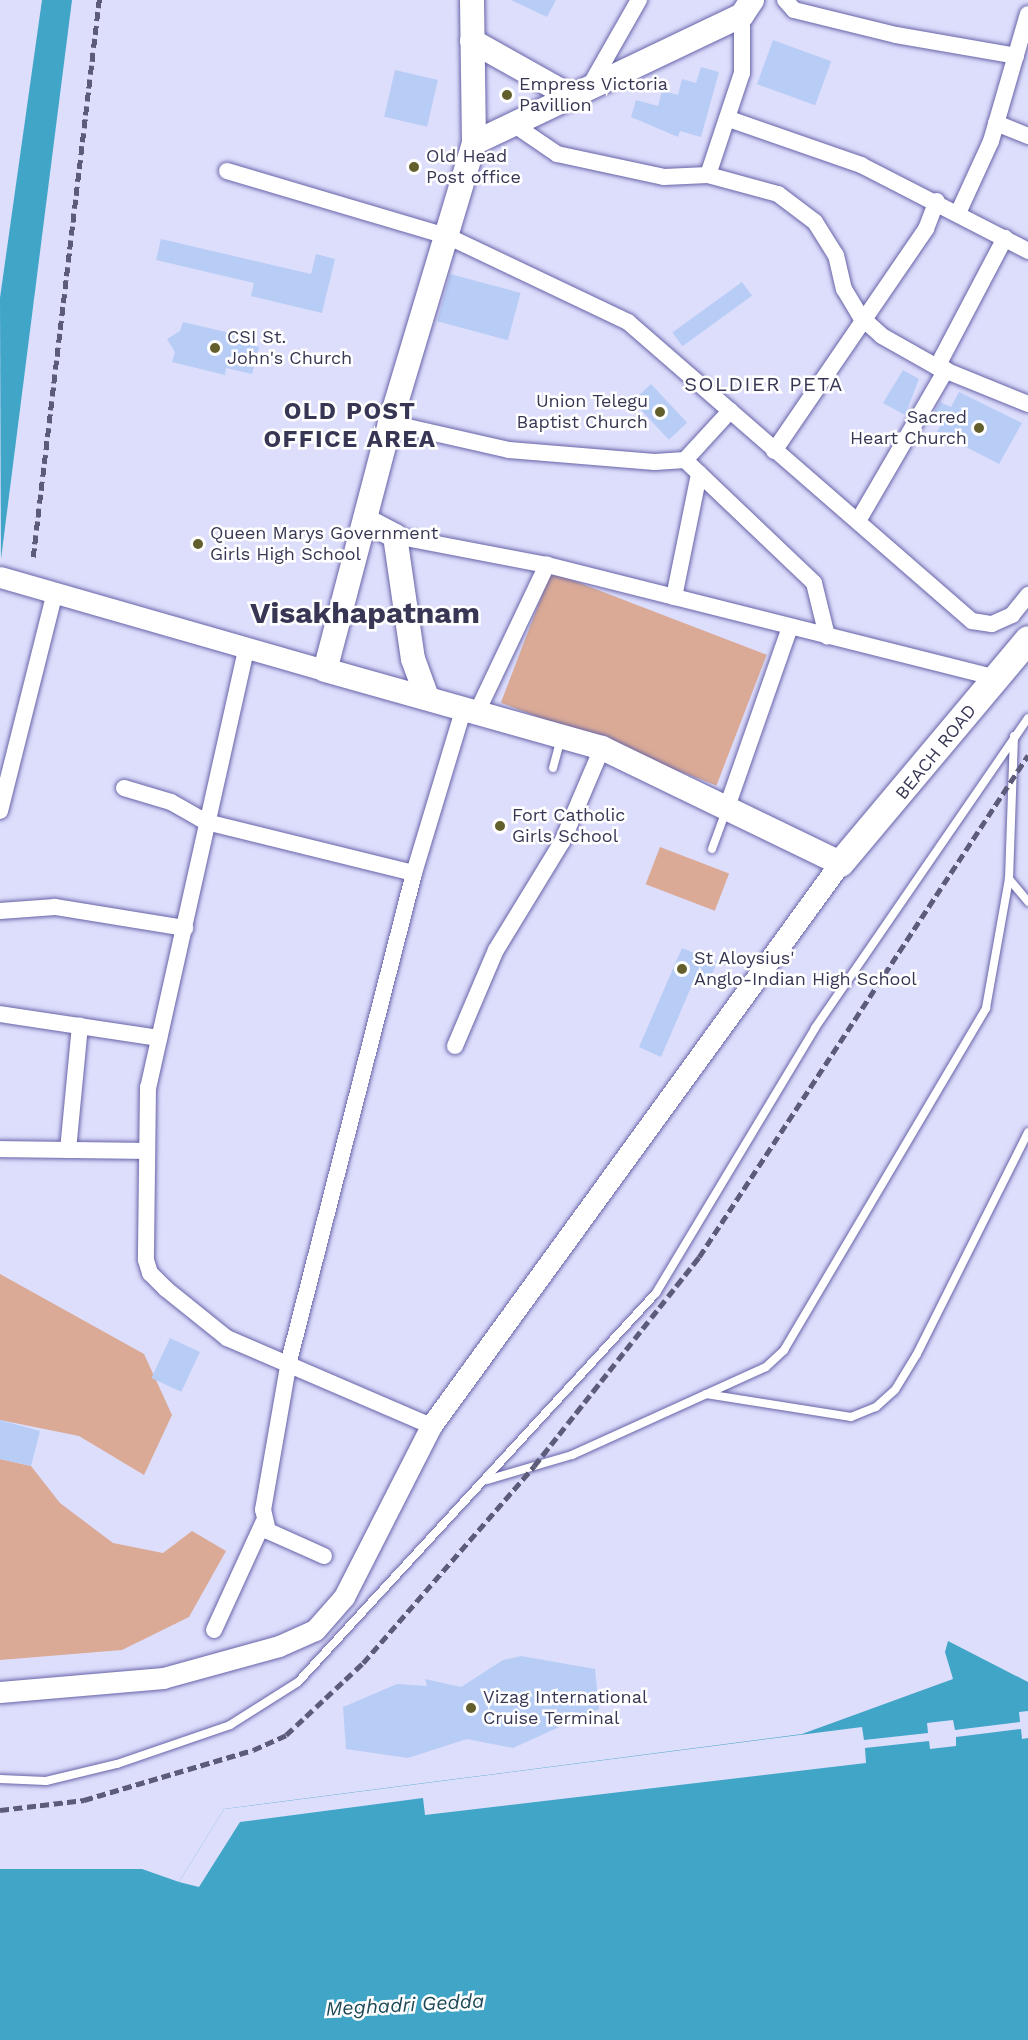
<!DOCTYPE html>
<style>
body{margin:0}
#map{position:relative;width:1028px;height:2040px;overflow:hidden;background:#ddddfc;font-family:"Work Sans",sans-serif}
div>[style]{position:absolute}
.green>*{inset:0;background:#daaa96;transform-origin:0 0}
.water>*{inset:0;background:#40a5c7}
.pier>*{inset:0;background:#ddddfc}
.building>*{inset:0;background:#b8cdf6;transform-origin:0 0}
.roads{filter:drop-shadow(0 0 2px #6764a8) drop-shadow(0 0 2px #6764a8)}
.service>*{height:8px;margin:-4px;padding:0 4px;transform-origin:4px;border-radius:4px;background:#fff}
.minor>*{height:16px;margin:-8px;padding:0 8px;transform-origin:8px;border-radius:8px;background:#fff}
.tertiary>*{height:21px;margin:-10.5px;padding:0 10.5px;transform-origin:10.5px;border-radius:10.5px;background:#fff}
.secondary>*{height:24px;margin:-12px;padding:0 12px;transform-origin:12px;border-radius:12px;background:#fff}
.primary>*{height:27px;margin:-13.5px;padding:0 13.5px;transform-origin:13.5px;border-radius:13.5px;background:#fff}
.rail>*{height:4.5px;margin-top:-2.25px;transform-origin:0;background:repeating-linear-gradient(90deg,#5c5c7a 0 9px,transparent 0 13.5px)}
.dots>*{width:16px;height:16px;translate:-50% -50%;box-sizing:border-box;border:3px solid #fff;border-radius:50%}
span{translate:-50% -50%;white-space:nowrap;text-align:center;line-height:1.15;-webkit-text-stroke:5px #fff;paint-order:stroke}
.poi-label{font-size:18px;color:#373755}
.left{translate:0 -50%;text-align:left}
.right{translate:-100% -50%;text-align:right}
.street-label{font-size:18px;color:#373755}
.neighbourhood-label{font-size:20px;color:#373755;letter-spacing:1.5px}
.water-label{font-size:20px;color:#1d4857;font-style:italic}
.district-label{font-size:24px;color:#373755;font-weight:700;letter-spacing:1.5px}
.town-label{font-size:30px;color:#373755;font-weight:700}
</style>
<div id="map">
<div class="green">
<div style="left:551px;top:572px;width:231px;height:140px;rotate:21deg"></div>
<div style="left:660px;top:847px;width:74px;height:40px;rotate:21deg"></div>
<div style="clip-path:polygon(0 1274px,144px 1354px,172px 1415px,144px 1475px,79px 1436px,0 1420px)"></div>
<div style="clip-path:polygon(0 1459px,31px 1466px,60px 1503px,113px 1543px,163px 1553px,192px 1531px,226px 1551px,189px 1617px,122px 1650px,0 1660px)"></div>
</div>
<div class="water">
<div style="clip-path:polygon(42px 0,72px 0,1px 559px,0 298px)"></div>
<div style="clip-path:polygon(948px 1641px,1028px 1682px,1028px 2040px,0 2040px,0 1869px,142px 1869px,179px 1882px,224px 1809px,802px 1734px,953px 1679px,945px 1652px)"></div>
</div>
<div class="pier">
<div style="clip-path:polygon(1028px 1711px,1028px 1738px,1022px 1739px,1021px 1729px,956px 1737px,956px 1746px,930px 1749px,929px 1741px,865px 1748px,866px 1763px,425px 1815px,423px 1798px,240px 1822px,199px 1887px,179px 1882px,224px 1809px,862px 1727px,864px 1740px,928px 1733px,927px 1723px,953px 1720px,955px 1730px,1020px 1722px,1019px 1712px)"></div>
</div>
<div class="building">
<div style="clip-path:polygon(511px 0,556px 0,547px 17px)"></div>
<div style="left:773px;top:40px;width:62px;height:47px;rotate:20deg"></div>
<div style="clip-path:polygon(701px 67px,719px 72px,701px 137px,680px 131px,678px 137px,631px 117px,636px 100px,658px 106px,662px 91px,678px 95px,682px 79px,696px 83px)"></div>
<div style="left:395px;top:70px;width:44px;height:48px;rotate:13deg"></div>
<div style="clip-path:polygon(161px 239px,311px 274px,316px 254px,335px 259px,322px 313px,251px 296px,254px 283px,156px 260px)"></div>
<div style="left:450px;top:274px;width:73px;height:49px;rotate:15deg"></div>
<div style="left:742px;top:282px;width:17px;height:86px;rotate:54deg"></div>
<div style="clip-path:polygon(183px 322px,234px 334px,233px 341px,259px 347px,252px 374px,226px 368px,225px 375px,172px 362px,175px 352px,167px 339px,180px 331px)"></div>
<div style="clip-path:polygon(903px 370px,919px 379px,905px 415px,883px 403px)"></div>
<div style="left:651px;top:384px;width:53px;height:25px;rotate:47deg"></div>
<div style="clip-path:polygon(959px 392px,1022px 423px,999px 464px,937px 432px,945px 418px,934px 412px,940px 402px,951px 407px)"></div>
<div style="clip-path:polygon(682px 948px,717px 962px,708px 983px,695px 978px,661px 1057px,639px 1047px)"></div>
<div style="left:170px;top:1338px;width:33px;height:44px;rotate:25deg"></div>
<div style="clip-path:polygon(0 1420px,40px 1431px,31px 1466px,0 1459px)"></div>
<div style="clip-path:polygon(521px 1656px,595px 1669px,599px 1709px,513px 1748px,467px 1739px,408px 1758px,346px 1749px,343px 1707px,397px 1684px,427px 1686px,425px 1679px,461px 1687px,503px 1660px)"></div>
</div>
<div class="roads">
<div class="service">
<div style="left:553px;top:768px;width:30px;rotate:-75deg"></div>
<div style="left:712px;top:849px;width:40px;rotate:-69.8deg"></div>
<div style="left:1009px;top:879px;width:30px;rotate:50deg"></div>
<div style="left:706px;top:1394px;width:147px;rotate:9deg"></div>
<div style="left:851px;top:1417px;width:27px;rotate:-22deg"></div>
<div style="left:876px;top:1407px;width:25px;rotate:-42deg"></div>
<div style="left:895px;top:1390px;width:42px;rotate:-58.6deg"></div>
<div style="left:917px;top:1354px;width:248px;rotate:-63.4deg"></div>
<div style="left:487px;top:1480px;width:89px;rotate:-16.4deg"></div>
<div style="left:572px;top:1455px;width:213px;rotate:-24.4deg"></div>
<div style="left:766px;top:1367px;width:25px;rotate:-43deg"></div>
<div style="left:784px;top:1350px;width:397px;rotate:-59.4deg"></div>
<div style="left:986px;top:1008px;width:131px;rotate:-79.9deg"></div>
<div style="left:1009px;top:879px;width:143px;rotate:-88deg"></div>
<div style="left:0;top:1779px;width:46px;rotate:2.5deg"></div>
<div style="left:46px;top:1781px;width:73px;rotate:-13.5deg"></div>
<div style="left:117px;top:1764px;width:120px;rotate:-19deg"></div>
<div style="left:230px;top:1725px;width:80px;rotate:-32.3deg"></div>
<div style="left:298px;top:1682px;width:529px;rotate:-47.38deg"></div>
<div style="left:656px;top:1293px;width:309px;rotate:-59deg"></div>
<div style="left:815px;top:1028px;width:376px;rotate:-55.5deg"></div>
</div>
<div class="minor">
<div style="left:785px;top:0;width:13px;rotate:48deg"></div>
<div style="left:794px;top:10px;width:105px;rotate:13.8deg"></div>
<div style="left:896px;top:35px;width:122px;rotate:9.9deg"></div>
<div style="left:591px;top:84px;width:97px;rotate:-60.3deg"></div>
<div style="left:729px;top:119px;width:140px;rotate:19.2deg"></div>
<div style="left:861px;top:165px;width:188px;rotate:27.2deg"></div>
<div style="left:996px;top:123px;width:35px;rotate:22deg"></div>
<div style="left:516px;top:126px;width:50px;rotate:34.3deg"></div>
<div style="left:557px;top:154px;width:109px;rotate:12.1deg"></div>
<div style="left:664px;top:177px;width:44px;rotate:-2.6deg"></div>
<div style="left:708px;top:175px;width:108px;rotate:-71.6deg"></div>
<div style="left:742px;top:73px;width:58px;rotate:-90deg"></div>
<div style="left:227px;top:171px;width:229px;rotate:16.5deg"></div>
<div style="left:447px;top:236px;width:200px;rotate:25.4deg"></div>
<div style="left:628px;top:322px;width:456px;rotate:41deg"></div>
<div style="left:972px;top:621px;width:20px;rotate:9deg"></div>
<div style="left:992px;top:624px;width:22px;rotate:-24deg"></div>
<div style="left:1012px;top:615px;width:26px;rotate:-51deg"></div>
<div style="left:708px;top:175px;width:73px;rotate:15.2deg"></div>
<div style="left:778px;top:194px;width:46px;rotate:37.1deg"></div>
<div style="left:815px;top:222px;width:39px;rotate:58deg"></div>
<div style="left:836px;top:255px;width:35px;rotate:77deg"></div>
<div style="left:844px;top:289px;width:33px;rotate:59deg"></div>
<div style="left:861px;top:317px;width:28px;rotate:42deg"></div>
<div style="left:882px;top:336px;width:63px;rotate:29.4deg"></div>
<div style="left:937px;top:367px;width:98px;rotate:22.1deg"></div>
<div style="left:959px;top:211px;width:77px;rotate:-65.4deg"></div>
<div style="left:991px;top:141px;width:132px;rotate:-73.8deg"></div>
<div style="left:937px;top:367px;width:146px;rotate:-62.2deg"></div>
<div style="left:390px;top:423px;width:122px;rotate:12.8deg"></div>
<div style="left:509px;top:450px;width:146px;rotate:4.7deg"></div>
<div style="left:655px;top:462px;width:30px;rotate:-4deg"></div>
<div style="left:685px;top:460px;width:67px;rotate:-47.4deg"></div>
<div style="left:774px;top:451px;width:269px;rotate:-55.6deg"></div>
<div style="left:926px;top:229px;width:30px;rotate:-69deg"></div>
<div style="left:685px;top:460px;width:178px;rotate:43.6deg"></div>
<div style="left:814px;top:583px;width:55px;rotate:76.2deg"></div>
<div style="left:858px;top:521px;width:175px;rotate:-59.8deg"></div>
<div style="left:395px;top:536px;width:155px;rotate:10.8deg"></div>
<div style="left:547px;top:565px;width:463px;rotate:14.1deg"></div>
<div style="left:674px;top:597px;width:126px;rotate:-78.5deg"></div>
<div style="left:246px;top:650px;width:448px;rotate:102.6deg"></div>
<div style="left:148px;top:1087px;width:173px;rotate:90.7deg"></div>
<div style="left:146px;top:1260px;width:14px;rotate:73deg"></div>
<div style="left:150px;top:1273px;width:23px;rotate:45deg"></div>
<div style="left:166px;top:1289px;width:78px;rotate:38.8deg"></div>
<div style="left:227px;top:1338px;width:222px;rotate:23.3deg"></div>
<div style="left:478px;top:710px;width:161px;rotate:-64.6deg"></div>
<div style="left:124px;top:788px;width:49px;rotate:16.6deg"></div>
<div style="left:171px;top:802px;width:40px;rotate:29.7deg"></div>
<div style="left:206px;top:822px;width:214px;rotate:13.8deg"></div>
<div style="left:727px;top:807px;width:191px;rotate:-70.7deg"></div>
<div style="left:0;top:811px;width:226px;rotate:-75.9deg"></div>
<div style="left:0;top:911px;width:55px;rotate:-4.2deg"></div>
<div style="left:55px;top:907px;width:132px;rotate:9.2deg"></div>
<div style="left:0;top:1014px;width:161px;rotate:8.6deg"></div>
<div style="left:455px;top:1046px;width:104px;rotate:-66.9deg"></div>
<div style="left:496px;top:950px;width:127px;rotate:-58.6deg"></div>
<div style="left:562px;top:842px;width:102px;rotate:-66.9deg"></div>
<div style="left:0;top:1149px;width:144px;rotate:0.8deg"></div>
<div style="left:68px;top:1150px;width:125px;rotate:-84.5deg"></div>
<div style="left:324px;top:1556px;width:61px;rotate:-155.9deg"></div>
<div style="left:268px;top:1531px;width:22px;rotate:-103deg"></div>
<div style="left:263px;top:1510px;width:151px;rotate:-80.1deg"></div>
<div style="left:289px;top:1361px;width:504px;rotate:-75.63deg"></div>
<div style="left:414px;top:873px;width:173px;rotate:-73.2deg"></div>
<div style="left:214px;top:1630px;width:118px;rotate:-65.4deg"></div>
</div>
<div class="tertiary">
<div style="left:0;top:577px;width:338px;rotate:16deg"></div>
<div style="left:0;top:1692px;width:164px;rotate:-4.9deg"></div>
<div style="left:163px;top:1678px;width:120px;rotate:-15.4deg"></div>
<div style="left:279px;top:1646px;width:39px;rotate:-24deg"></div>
<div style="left:315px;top:1630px;width:44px;rotate:-48.7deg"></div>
<div style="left:344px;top:1597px;width:192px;rotate:-63deg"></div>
<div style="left:431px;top:1426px;width:696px;rotate:-54deg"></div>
</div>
<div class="secondary">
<div style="left:472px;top:0;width:143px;rotate:89.2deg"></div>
<div style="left:474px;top:143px;width:292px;rotate:106.7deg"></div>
<div style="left:390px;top:423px;width:255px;rotate:104.7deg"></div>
<div style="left:325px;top:670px;width:288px;rotate:15.7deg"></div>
<div style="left:602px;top:748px;width:264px;rotate:25.8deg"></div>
<div style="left:472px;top:41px;width:112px;rotate:29.3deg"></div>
<div style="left:474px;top:143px;width:297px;rotate:-25.5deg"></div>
<div style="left:742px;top:15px;width:18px;rotate:-56deg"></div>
<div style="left:365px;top:520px;width:34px;rotate:28deg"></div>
<div style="left:395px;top:536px;width:124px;rotate:81.7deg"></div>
<div style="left:413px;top:659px;width:40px;rotate:69.8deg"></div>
</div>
<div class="primary">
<div style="left:840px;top:863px;width:292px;rotate:-50deg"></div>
</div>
</div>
<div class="rail">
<div style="left:33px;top:557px;width:561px;rotate:-83.24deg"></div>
<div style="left:0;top:1810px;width:85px;rotate:-6.8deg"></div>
<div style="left:84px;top:1800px;width:176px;rotate:-16.5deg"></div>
<div style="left:253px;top:1750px;width:36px;rotate:-24deg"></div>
<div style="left:286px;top:1735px;width:105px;rotate:-43.1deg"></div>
<div style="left:363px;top:1663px;width:261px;rotate:-49deg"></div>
<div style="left:534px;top:1466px;width:266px;rotate:-51.7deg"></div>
<div style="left:699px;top:1257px;width:600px;rotate:-56.76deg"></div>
</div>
<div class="dots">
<div style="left:507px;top:95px;background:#635f2c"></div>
<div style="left:414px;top:167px;background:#635f2c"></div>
<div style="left:215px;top:348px;background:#635f2c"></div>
<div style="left:660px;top:412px;background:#635f2c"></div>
<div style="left:979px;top:428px;background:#635f2c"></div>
<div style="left:198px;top:544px;background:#635f2c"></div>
<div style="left:500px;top:826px;background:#635f2c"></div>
<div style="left:682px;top:969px;background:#635f2c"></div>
<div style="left:471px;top:1708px;background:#635f2c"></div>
</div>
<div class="poi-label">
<span class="left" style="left:519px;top:95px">Empress Victoria<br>Pavillion</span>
<span class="left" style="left:426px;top:167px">Old Head<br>Post office</span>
<span class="left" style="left:227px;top:348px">CSI St.<br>John's Church</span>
<span class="right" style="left:648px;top:412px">Union Telegu<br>Baptist Church</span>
<span class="right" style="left:967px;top:428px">Sacred<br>Heart Church</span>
<span class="left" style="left:210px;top:544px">Queen Marys Government<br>Girls High School</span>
<span class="left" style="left:512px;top:826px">Fort Catholic<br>Girls School</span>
<span class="left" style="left:694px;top:969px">St Aloysius'<br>Anglo-Indian High School</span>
<span class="left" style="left:483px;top:1708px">Vizag International<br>Cruise Terminal</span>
</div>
<div class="street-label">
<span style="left:936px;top:752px;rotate:-51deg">BEACH ROAD</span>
</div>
<div class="neighbourhood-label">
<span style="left:764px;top:384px">SOLDIER PETA</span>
</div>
<div class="water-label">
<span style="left:405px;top:2005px;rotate:-3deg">Meghadri Gedda</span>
</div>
<div class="district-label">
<span style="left:350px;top:426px">OLD POST<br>OFFICE AREA</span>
</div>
<div class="town-label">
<span style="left:365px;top:613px">Visakhapatnam</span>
</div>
</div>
